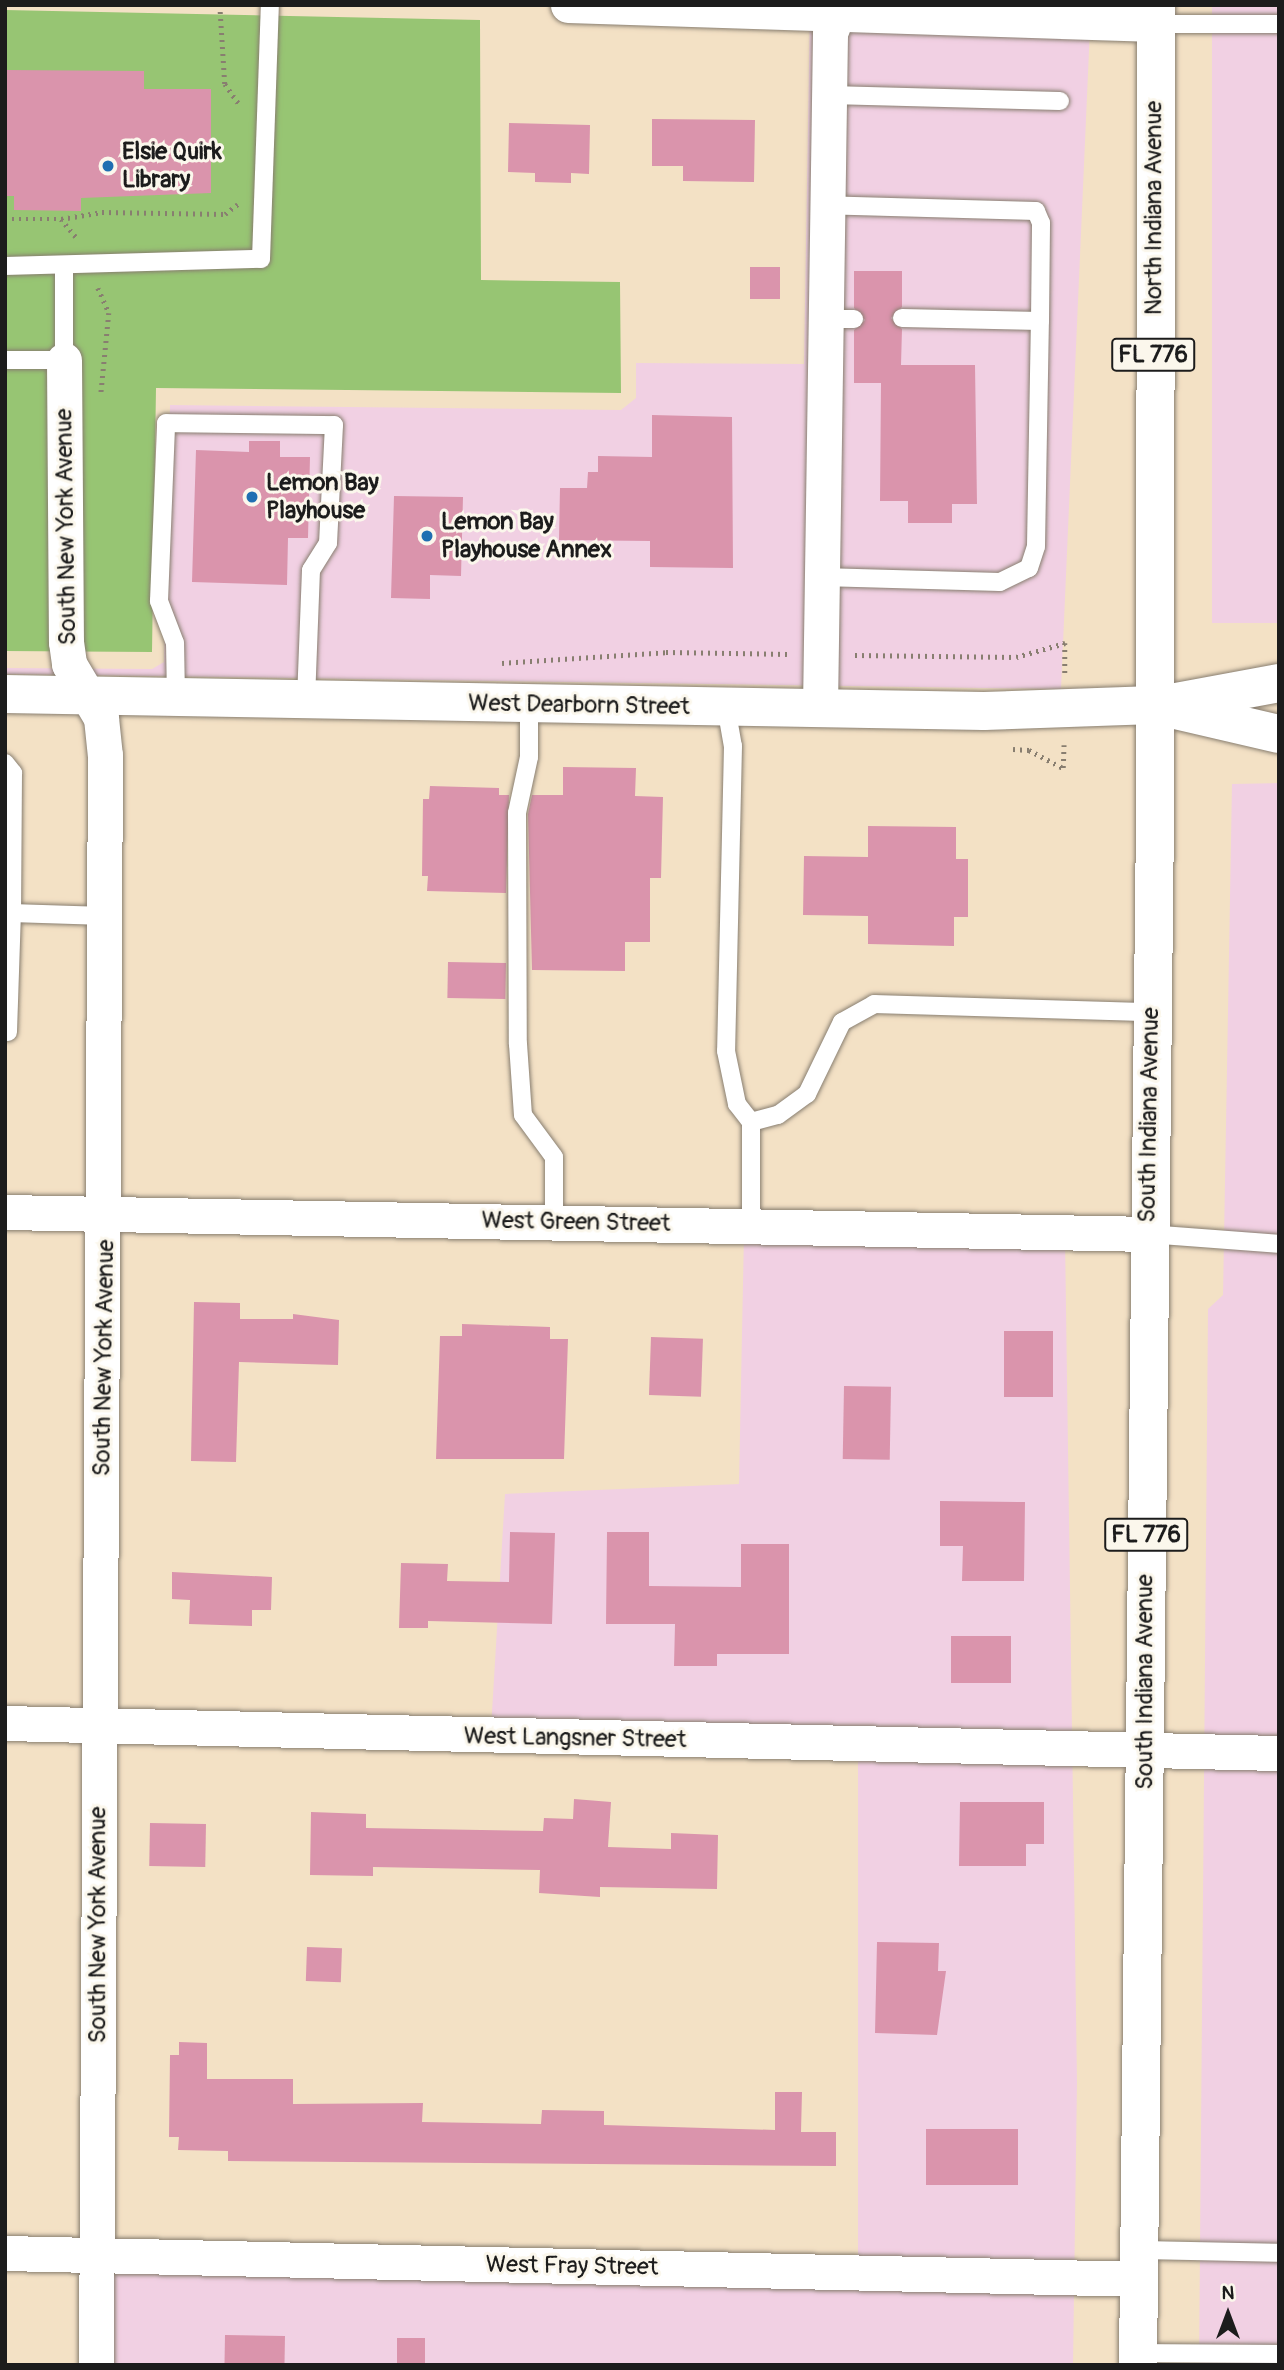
<!DOCTYPE html>
<style>
body{margin:0}
#map{position:relative;width:1284px;height:2370px;overflow:hidden;background:#f3e1c5;font-family:Pangolin,sans-serif}
div>[style]{position:absolute}
.built>*{inset:0;background:#f1d0e3;transform-origin:0 0}
.green>*{inset:0;background:#97c573}
.building>*{inset:0;background:#da94ac;transform-origin:0 0}
.path>*{height:4.5px;margin-top:-2.25px;transform-origin:0;background:repeating-linear-gradient(90deg,#887e70 0 2px,transparent 0 7px)}
.roads{filter:drop-shadow(0 0 2px #887e70) drop-shadow(0 0 2px #887e70)}
.service>*{height:18px;margin:-9px;padding:0 9px;transform-origin:9px;border-radius:9px;background:#fff}
.minor>*{height:35px;margin:-17.5px;padding:0 17.5px;transform-origin:17.5px;border-radius:17.5px;background:#fff}
.tertiary>*{height:38px;margin:-19px;padding:0 19px;transform-origin:19px;border-radius:19px;background:#fff}
.secondary>*{height:38px;margin:-19px;padding:0 19px;transform-origin:19px;border-radius:19px;background:#fff}
.primary>*{height:38px;margin:-19px;padding:0 19px;transform-origin:19px;border-radius:19px;background:#fff}
.dots>*{width:19px;height:19px;translate:-50% -50%;box-sizing:border-box;border:4px solid #fbf7ec;border-radius:50%}
span{translate:-50% -50%;white-space:nowrap;text-align:center;line-height:1.15;-webkit-text-stroke:6px #fbf7ec;paint-order:stroke}
.shield-label span{padding:2px 5px;background:#fbf7ec;border:2px solid;border-radius:5px;-webkit-text-stroke-width:0}
.shield-label{font-size:23px;color:#1c1c1c;font-weight:700}
.poi-label{font-size:24px;color:#1c1c1c;font-weight:700}
.left{translate:0 -50%;text-align:left}
.street-label{font-size:24px;color:#1c1c1c}
.frame{position:absolute;inset:0;border:7px solid #1c1c1c;pointer-events:none}
.north{position:absolute;left:1193px;top:2279px;width:70px;height:70px;-webkit-text-stroke:5px #fbf7ec;paint-order:stroke;rotate:0deg;font-size:19px;font-weight:700;line-height:28px;text-align:center;color:#1c1c1c}
.north::after{content:'';display:block;margin:auto;width:24px;height:32px;background:#1c1c1c;clip-path:polygon(50% 0,100% 100%,50% 72%,0 100%)}
</style>
<div id="map">
<div class="built">
<div style="clip-path:polygon(810px 5px,1091px 5px,1061px 689px,5px 674px,5px 668px,152px 669px,164px 662px,170px 405px,621px 410px,636px 398px,636px 363px,804px 364px)"></div>
<div style="left:1212px;top:5px;width:67px;height:618px"></div>
<div style="clip-path:polygon(1279px 783px,1279px 2365px,1199px 2365px,1208px 1309px,1223px 1295px,1232px 784px)"></div>
<div style="clip-path:polygon(744px 1233px,1065px 1237px,1077px 2082px,1073px 2365px,103px 2365px,104px 2255px,858px 2270px,858px 1749px,490px 1746px,505px 1494px,739px 1484px)"></div>
</div>
<div class="green">
<div style="clip-path:polygon(5px 10px,480px 20px,481px 280px,620px 282px,621px 393px,156px 388px,152px 652px,5px 651px)"></div>
</div>
<div class="building">
<div style="clip-path:polygon(5px 70px,144px 71px,144px 89px,211px 89px,211px 193px,81px 198px,81px 211px,14px 210px,14px 196px,5px 196px)"></div>
<div style="clip-path:polygon(652px 119px,755px 120px,754px 182px,683px 181px,683px 166px,652px 166px)"></div>
<div style="clip-path:polygon(509px 123px,590px 125px,589px 174px,571px 173px,571px 183px,535px 182px,535px 173px,508px 172px)"></div>
<div style="left:750px;top:267px;width:30px;height:32px"></div>
<div style="clip-path:polygon(854px 271px,902px 271px,902px 307px,891px 318px,902px 329px,901px 365px,975px 365px,977px 504px,952px 504px,952px 523px,908px 523px,908px 501px,880px 501px,881px 383px,854px 383px,854px 330px,865px 320px,854px 308px)"></div>
<div style="clip-path:polygon(652px 415px,732px 417px,733px 568px,650px 567px,650px 541px,559px 540px,560px 488px,587px 488px,588px 472px,598px 472px,598px 456px,652px 457px)"></div>
<div style="clip-path:polygon(249px 441px,280px 441px,280px 457px,310px 457px,308px 538px,288px 538px,287px 585px,192px 582px,196px 450px,249px 452px)"></div>
<div style="clip-path:polygon(394px 496px,463px 497px,461px 576px,430px 575px,430px 599px,391px 598px)"></div>
<div style="clip-path:polygon(563px 767px,636px 768px,635px 796px,663px 797px,661px 878px,650px 878px,650px 942px,625px 942px,625px 971px,532px 970px,528px 814px,532px 795px,563px 795px)"></div>
<div style="clip-path:polygon(430px 786px,499px 788px,499px 795px,509px 795px,506px 893px,427px 891px,428px 876px,422px 876px,423px 799px,429px 799px)"></div>
<div style="clip-path:polygon(868px 826px,956px 827px,956px 859px,968px 859px,968px 917px,954px 917px,954px 946px,868px 944px,868px 916px,803px 915px,804px 856px,868px 857px)"></div>
<div style="left:448px;top:962px;width:58px;height:36px;rotate:1deg"></div>
<div style="clip-path:polygon(194px 1302px,240px 1303px,240px 1319px,293px 1319px,293px 1314px,339px 1320px,338px 1365px,239px 1362px,236px 1462px,191px 1461px)"></div>
<div style="clip-path:polygon(462px 1324px,550px 1327px,550px 1339px,568px 1339px,564px 1459px,436px 1459px,440px 1336px,462px 1336px)"></div>
<div style="left:1004px;top:1331px;width:49px;height:66px"></div>
<div style="left:651px;top:1337px;width:52px;height:58px;rotate:2deg"></div>
<div style="left:844px;top:1386px;width:47px;height:73px;rotate:1deg"></div>
<div style="clip-path:polygon(940px 1501px,1025px 1502px,1024px 1581px,962px 1581px,963px 1546px,940px 1546px)"></div>
<div style="clip-path:polygon(510px 1532px,555px 1533px,552px 1624px,428px 1621px,428px 1628px,399px 1628px,401px 1563px,448px 1564px,447px 1581px,509px 1582px)"></div>
<div style="clip-path:polygon(607px 1532px,649px 1532px,649px 1586px,741px 1587px,741px 1544px,789px 1544px,789px 1654px,717px 1654px,717px 1666px,674px 1666px,675px 1624px,606px 1624px)"></div>
<div style="clip-path:polygon(172px 1572px,272px 1577px,271px 1610px,252px 1610px,252px 1626px,189px 1624px,190px 1600px,172px 1599px)"></div>
<div style="left:951px;top:1636px;width:60px;height:47px"></div>
<div style="clip-path:polygon(574px 1799px,611px 1802px,608px 1847px,671px 1849px,671px 1833px,718px 1835px,717px 1889px,600px 1887px,600px 1897px,539px 1893px,540px 1870px,373px 1867px,373px 1876px,310px 1875px,311px 1812px,366px 1814px,366px 1828px,543px 1831px,544px 1818px,573px 1819px)"></div>
<div style="clip-path:polygon(960px 1802px,1044px 1802px,1044px 1844px,1026px 1844px,1026px 1866px,959px 1866px)"></div>
<div style="left:150px;top:1823px;width:56px;height:43px;rotate:1deg"></div>
<div style="clip-path:polygon(877px 1942px,939px 1943px,938px 1971px,946px 1971px,937px 2035px,875px 2033px)"></div>
<div style="left:307px;top:1947px;width:35px;height:34px;rotate:2deg"></div>
<div style="clip-path:polygon(179px 2042px,207px 2043px,207px 2079px,293px 2079px,293px 2104px,423px 2103px,422px 2122px,541px 2124px,542px 2110px,604px 2111px,604px 2125px,775px 2130px,775px 2092px,802px 2092px,801px 2132px,836px 2132px,836px 2166px,228px 2161px,228px 2151px,178px 2150px,179px 2137px,169px 2137px,170px 2055px,179px 2055px)"></div>
<div style="left:926px;top:2129px;width:92px;height:56px"></div>
<div style="left:225px;top:2335px;width:60px;height:28px;rotate:1deg"></div>
<div style="left:397px;top:2338px;width:28px;height:27px"></div>
</div>
<div class="path">
<div style="left:220px;top:5px;width:79px;rotate:86.4deg"></div>
<div style="left:225px;top:84px;width:24px;rotate:55deg"></div>
<div style="left:5px;top:219px;width:56px"></div>
<div style="left:61px;top:219px;width:25px;rotate:50deg"></div>
<div style="left:61px;top:219px;width:42px;rotate:-9.7deg"></div>
<div style="left:102px;top:212px;width:123px;rotate:0.9deg"></div>
<div style="left:225px;top:214px;width:16px;rotate:-38deg"></div>
<div style="left:98px;top:288px;width:27px;rotate:66deg"></div>
<div style="left:109px;top:313px;width:82px;rotate:95.6deg"></div>
<div style="left:855px;top:655px;width:161px;rotate:0.7deg"></div>
<div style="left:1016px;top:657px;width:51px;rotate:-15.9deg"></div>
<div style="left:1065px;top:643px;width:30px;rotate:90deg"></div>
<div style="left:502px;top:663px;width:164px;rotate:-3.8deg"></div>
<div style="left:666px;top:652px;width:121px;rotate:0.9deg"></div>
<div style="left:1013px;top:749px;width:16px;rotate:4deg"></div>
<div style="left:1029px;top:750px;width:38px;rotate:28deg"></div>
<div style="left:1063px;top:768px;width:23px;rotate:-88deg"></div>
</div>
<div class="roads">
<div class="service">
<div style="left:1156px;top:24px;width:123px"></div>
<div style="left:829px;top:95px;width:231px;rotate:1.5deg"></div>
<div style="left:5px;top:266px;width:256px;rotate:-1.6deg"></div>
<div style="left:261px;top:259px;width:254px;rotate:-88deg"></div>
<div style="left:902px;top:318px;width:138px;rotate:1.2deg"></div>
<div style="left:826px;top:319px;width:28px"></div>
<div style="left:5px;top:360px;width:59px"></div>
<div style="left:64px;top:360px;width:93px;rotate:-90deg"></div>
<div style="left:821px;top:577px;width:179px;rotate:1.6deg"></div>
<div style="left:1000px;top:582px;width:32px;rotate:-26deg"></div>
<div style="left:1029px;top:568px;width:23px;rotate:-72deg"></div>
<div style="left:1036px;top:546px;width:225px;rotate:-89deg"></div>
<div style="left:1040px;top:321px;width:98px;rotate:-89.4deg"></div>
<div style="left:1041px;top:223px;width:13px;rotate:-113deg"></div>
<div style="left:1036px;top:211px;width:209px;rotate:-178.4deg"></div>
<div style="left:176px;top:698px;width:55px;rotate:-91deg"></div>
<div style="left:175px;top:643px;width:45px;rotate:-110.9deg"></div>
<div style="left:159px;top:601px;width:178px;rotate:-87.7deg"></div>
<div style="left:166px;top:423px;width:168px;rotate:0.7deg"></div>
<div style="left:334px;top:425px;width:118px;rotate:92.9deg"></div>
<div style="left:328px;top:543px;width:32px;rotate:122deg"></div>
<div style="left:311px;top:570px;width:130px;rotate:92.2deg"></div>
<div style="left:529px;top:704px;width:53px;rotate:90deg"></div>
<div style="left:529px;top:757px;width:57px;rotate:102.1deg"></div>
<div style="left:517px;top:813px;width:231px;rotate:89.8deg"></div>
<div style="left:518px;top:1044px;width:71px;rotate:86deg"></div>
<div style="left:523px;top:1115px;width:52px;rotate:53.6deg"></div>
<div style="left:554px;top:1157px;width:64px;rotate:90deg"></div>
<div style="left:726px;top:707px;width:40px;rotate:80deg"></div>
<div style="left:733px;top:746px;width:305px;rotate:91.3deg"></div>
<div style="left:726px;top:1051px;width:54px;rotate:78.3deg"></div>
<div style="left:737px;top:1104px;width:23px;rotate:52deg"></div>
<div style="left:751px;top:1122px;width:104px;rotate:90deg"></div>
<div style="left:5px;top:763px;width:13px;rotate:51deg"></div>
<div style="left:13px;top:773px;width:140px;rotate:90.4deg"></div>
<div style="left:8px;top:1032px;width:119px;rotate:-88.1deg"></div>
<div style="left:12px;top:913px;width:92px;rotate:1.9deg"></div>
<div style="left:751px;top:1122px;width:28px;rotate:-15deg"></div>
<div style="left:778px;top:1115px;width:36px;rotate:-36deg"></div>
<div style="left:807px;top:1094px;width:80px;rotate:-64.1deg"></div>
<div style="left:842px;top:1022px;width:37px;rotate:-29deg"></div>
<div style="left:874px;top:1004px;width:277px;rotate:1.7deg"></div>
<div style="left:1147px;top:1234px;width:132px;rotate:4.3deg"></div>
<div style="left:1139px;top:2250px;width:140px;rotate:1.2deg"></div>
<div style="left:1138px;top:2353px;width:141px;rotate:0.4deg"></div>
</div>
<div class="minor">
<div style="left:568px;top:5px;width:588px;rotate:1.85deg"></div>
<div style="left:64px;top:360px;width:282px;rotate:89.6deg"></div>
<div style="left:66px;top:642px;width:22px;rotate:82deg"></div>
<div style="left:69px;top:664px;width:63px;rotate:59.3deg"></div>
<div style="left:101px;top:718px;width:37px;rotate:84deg"></div>
<div style="left:105px;top:755px;width:1610px;rotate:90.32deg"></div>
<div style="left:820px;top:708px;width:675px;rotate:-89.15deg"></div>
<div style="left:830px;top:33px;width:30px;rotate:-69deg"></div>
<div style="left:5px;top:1212px;width:1142px;rotate:1.1deg"></div>
<div style="left:5px;top:1723px;width:1274px;rotate:1.35deg"></div>
<div style="left:5px;top:2253px;width:1134px;rotate:1.31deg"></div>
</div>
<div class="tertiary">
<div style="left:5px;top:694px;width:979px;rotate:0.99deg"></div>
<div style="left:984px;top:711px;width:170px;rotate:-2deg"></div>
</div>
<div class="secondary">
<div style="left:1171px;top:703px;width:110px;rotate:-10.5deg"></div>
<div style="left:1154px;top:705px;width:128px;rotate:13.1deg"></div>
</div>
<div class="primary">
<div style="left:1138px;top:2365px;width:1548px;rotate:-89.37deg"></div>
<div style="left:1155px;top:817px;width:812px;rotate:-89.93deg"></div>
</div>
</div>
<div class="dots">
<div style="left:108px;top:166px;background:#1f6fb2"></div>
<div style="left:252px;top:497px;background:#1f6fb2"></div>
<div style="left:427px;top:536px;background:#1f6fb2"></div>
</div>
<div class="shield-label">
<span style="left:1153px;top:355px">FL 776</span>
<span style="left:1146px;top:1535px">FL 776</span>
</div>
<div class="poi-label">
<span class="left" style="left:122px;top:166px">Elsie Quirk<br>Library</span>
<span class="left" style="left:266px;top:497px">Lemon Bay<br>Playhouse</span>
<span class="left" style="left:441px;top:536px">Lemon Bay<br>Playhouse Annex</span>
</div>
<div class="street-label">
<span style="left:1154px;top:208px;rotate:-90deg">North Indiana Avenue</span>
<span style="left:66px;top:527px;rotate:-91deg">South New York Avenue</span>
<span style="left:579px;top:705px;rotate:1deg">West Dearborn Street</span>
<span style="left:1149px;top:1115px;rotate:-89deg">South Indiana Avenue</span>
<span style="left:576px;top:1222px;rotate:1deg">West Green Street</span>
<span style="left:104px;top:1358px;rotate:-89deg">South New York Avenue</span>
<span style="left:1145px;top:1682px;rotate:-90deg">South Indiana Avenue</span>
<span style="left:575px;top:1738px;rotate:1deg">West Langsner Street</span>
<span style="left:98px;top:1925px;rotate:-90deg">South New York Avenue</span>
<span style="left:572px;top:2266px;rotate:1deg">West Fray Street</span>
</div>
<div class="frame"></div>
<div class="north">N</div>
</div>
